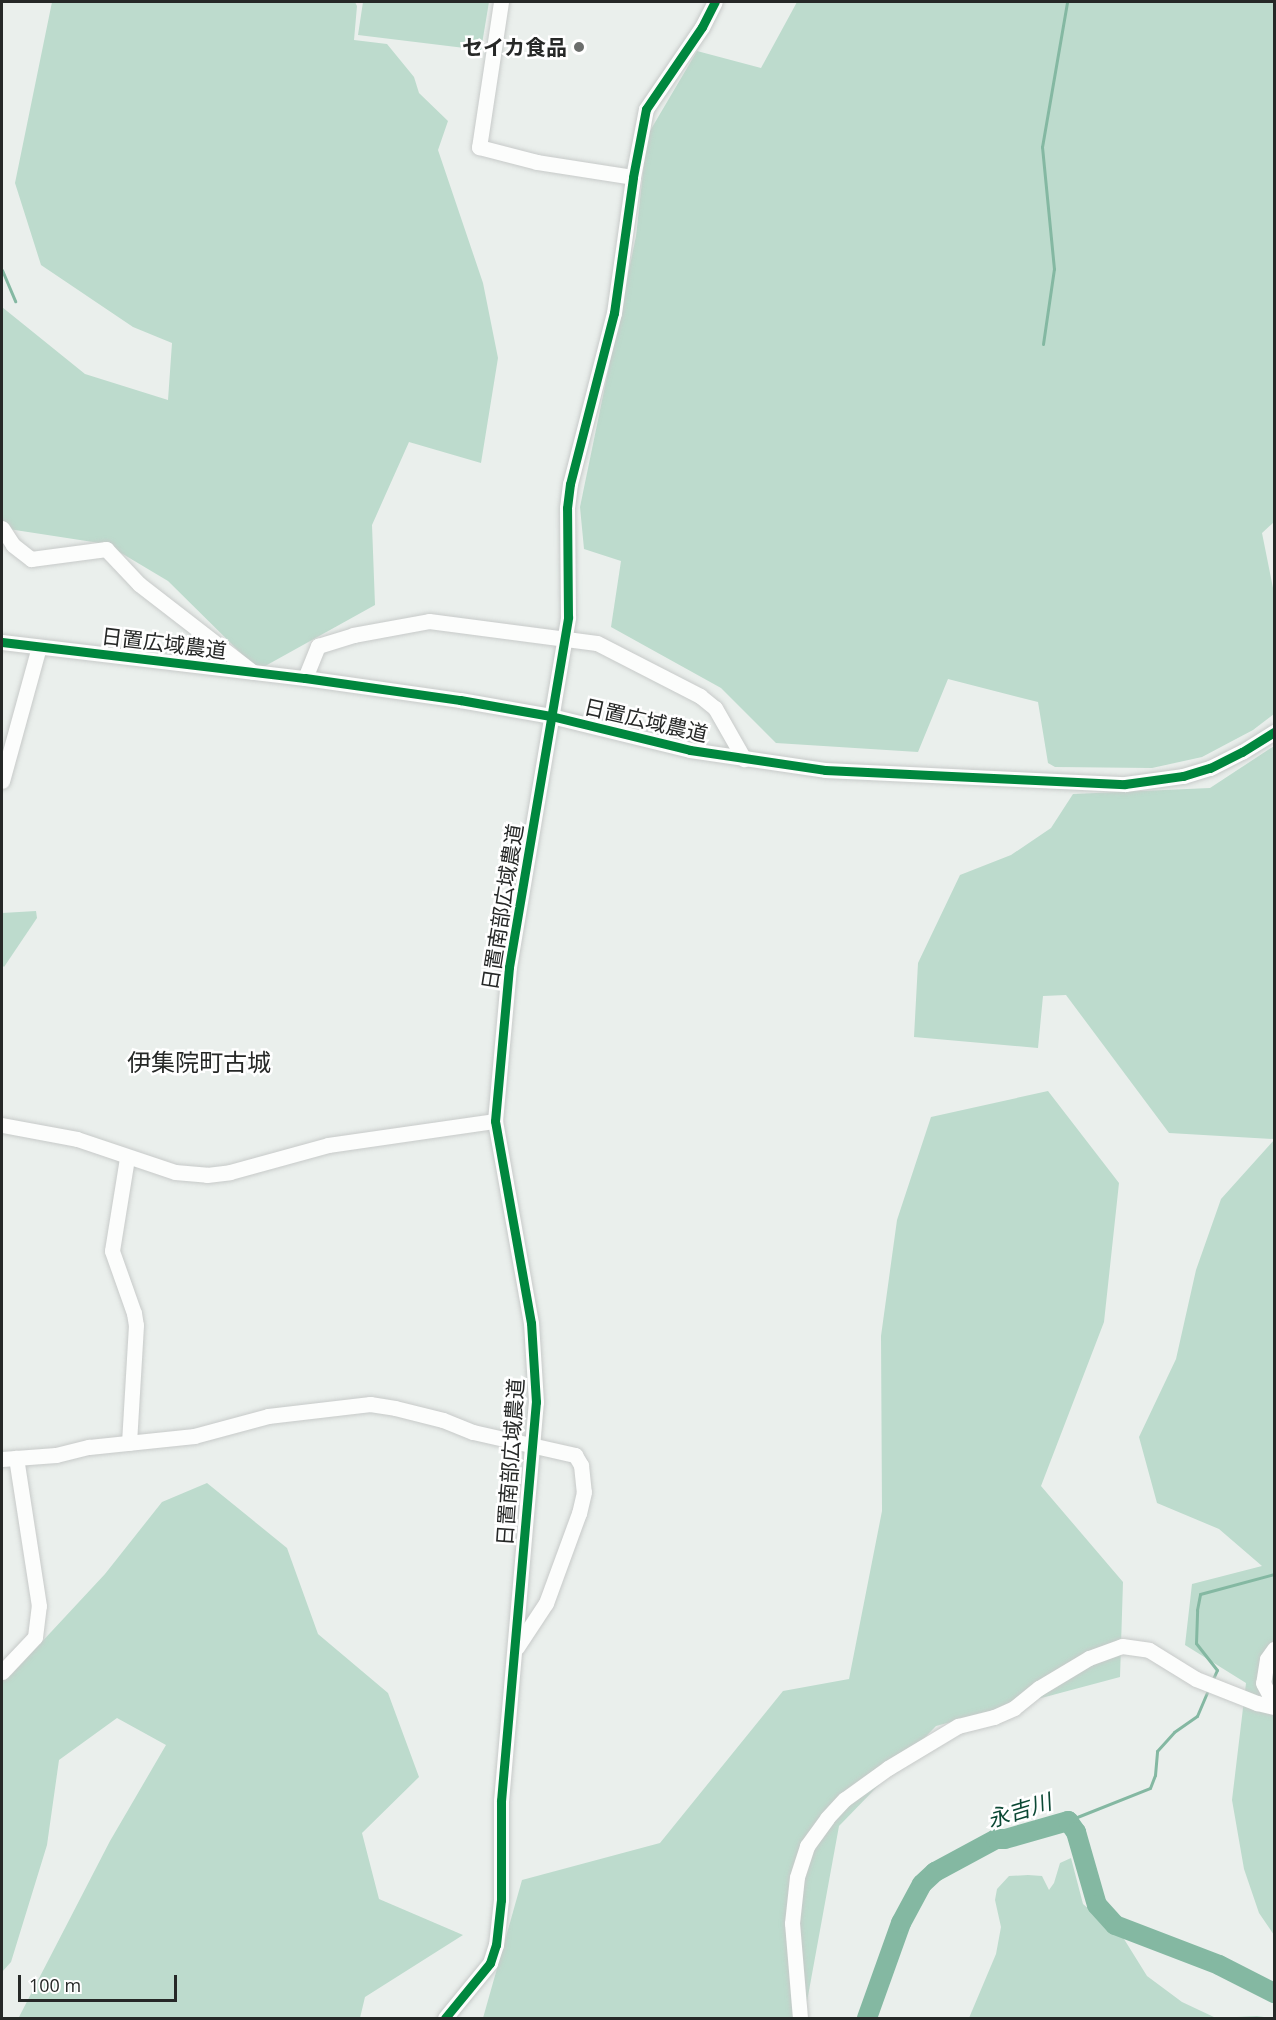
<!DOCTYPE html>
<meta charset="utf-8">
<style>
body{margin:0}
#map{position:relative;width:1276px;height:2020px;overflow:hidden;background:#eaefec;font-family:"Open Sans","Noto Sans JP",sans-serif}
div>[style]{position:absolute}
.green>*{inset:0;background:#bddbcd}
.stream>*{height:3px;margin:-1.5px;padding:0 1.5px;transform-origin:1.5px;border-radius:1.5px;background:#84b8a2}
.river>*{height:20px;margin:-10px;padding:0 10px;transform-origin:10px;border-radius:10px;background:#84b8a2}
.roads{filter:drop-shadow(0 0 2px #c7cac9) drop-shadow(0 0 2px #c7cac9)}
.minor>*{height:15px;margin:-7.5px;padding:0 7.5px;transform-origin:7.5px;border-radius:7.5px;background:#fcfdfc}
.cycleway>*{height:9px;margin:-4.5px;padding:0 4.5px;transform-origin:4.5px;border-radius:4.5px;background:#00873e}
.dots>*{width:16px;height:16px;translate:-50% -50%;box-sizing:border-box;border:3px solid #fff;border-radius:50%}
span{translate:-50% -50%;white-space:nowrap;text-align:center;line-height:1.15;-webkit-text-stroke:5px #fff;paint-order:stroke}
.poi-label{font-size:21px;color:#262827;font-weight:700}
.right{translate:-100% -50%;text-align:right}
.street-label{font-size:21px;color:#262827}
.water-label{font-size:22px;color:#0b4834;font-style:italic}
.quarter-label{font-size:24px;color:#262827}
.frame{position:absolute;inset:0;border:3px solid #262827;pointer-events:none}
.scale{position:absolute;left:18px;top:1975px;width:159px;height:27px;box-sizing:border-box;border:3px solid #262827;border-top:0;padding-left:8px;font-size:18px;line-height:21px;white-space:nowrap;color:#262827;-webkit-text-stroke:4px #fff;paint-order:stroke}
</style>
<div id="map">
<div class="green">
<div style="clip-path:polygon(52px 2px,355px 2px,357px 6px,354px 40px,387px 44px,414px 77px,419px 93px,448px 121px,438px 150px,483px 283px,498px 358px,481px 463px,409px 442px,372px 525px,375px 605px,258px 670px,168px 581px,106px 544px,2px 528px,2px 307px,85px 374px,168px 400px,172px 343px,133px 327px,41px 265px,15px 183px)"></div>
<div style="clip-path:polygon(363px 2px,489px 2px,481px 50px,358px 35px)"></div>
<div style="clip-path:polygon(797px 2px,1274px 2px,1274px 522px,1262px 533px,1274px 593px,1274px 714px,1253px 730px,1202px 757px,1152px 768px,1055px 767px,1048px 763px,1038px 702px,948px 679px,918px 752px,776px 743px,721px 688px,611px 627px,621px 561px,584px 549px,580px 507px,636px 236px,647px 136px,697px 51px,761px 68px)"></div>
<div style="clip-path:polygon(1274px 746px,1274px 1139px,1169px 1133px,1066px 995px,1043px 996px,1038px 1048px,914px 1037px,918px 963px,960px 875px,1011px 855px,1051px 828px,1073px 794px,1210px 788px)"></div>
<div style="clip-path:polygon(36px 911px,37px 918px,4px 967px,2px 965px,2px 913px)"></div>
<div style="clip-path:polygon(1048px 1091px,1119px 1183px,1104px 1322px,1041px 1486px,1123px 1582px,1120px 1677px,936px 1726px,839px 1826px,804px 2018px,483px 2018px,522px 1880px,660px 1843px,783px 1691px,849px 1679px,882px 1511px,881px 1336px,897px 1220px,931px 1117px)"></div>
<div style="clip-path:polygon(1274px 1140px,1274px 1935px,1259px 1913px,1244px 1869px,1232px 1800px,1246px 1683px,1185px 1645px,1192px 1584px,1262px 1566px,1219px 1529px,1157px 1503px,1139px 1437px,1176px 1359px,1196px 1270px,1221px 1199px)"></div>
<div style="clip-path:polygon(207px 1483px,287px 1548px,318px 1634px,388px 1693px,419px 1777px,362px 1833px,379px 1899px,463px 1935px,365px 1997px,360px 2018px,19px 2017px,110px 1841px,166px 1745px,117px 1718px,59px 1760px,47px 1845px,11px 1962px,2px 1972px,2px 1673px,11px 1675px,105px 1574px,162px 1502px)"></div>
<div style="clip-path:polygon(1071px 1858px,1083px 1904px,1124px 1939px,1147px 1976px,1182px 2002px,1216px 2018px,1257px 2016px,1271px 2018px,969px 2018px,996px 1954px,1001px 1927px,995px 1900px,997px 1889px,1009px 1876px,1028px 1875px,1042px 1876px,1049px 1890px,1054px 1883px,1060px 1863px)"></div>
</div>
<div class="stream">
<div style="left:2px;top:270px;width:34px;rotate:67deg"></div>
<div style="left:1043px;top:344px;width:76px;rotate:-81.7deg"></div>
<div style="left:1054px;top:269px;width:123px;rotate:-95.6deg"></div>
<div style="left:1042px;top:147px;width:147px;rotate:-80.2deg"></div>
<div style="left:1212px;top:1681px;width:12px;rotate:-66deg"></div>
<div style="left:1217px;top:1670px;width:34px;rotate:-128deg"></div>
<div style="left:1196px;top:1643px;width:33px;rotate:-88deg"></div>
<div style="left:1197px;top:1610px;width:16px;rotate:-79deg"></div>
<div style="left:1200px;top:1594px;width:77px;rotate:-15.1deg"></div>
<div style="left:1067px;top:1821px;width:89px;rotate:-21.7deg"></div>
<div style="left:1150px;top:1788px;width:14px;rotate:-69deg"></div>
<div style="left:1155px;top:1775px;width:24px;rotate:-85deg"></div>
<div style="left:1157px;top:1751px;width:25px;rotate:-48deg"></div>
<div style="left:1174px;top:1732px;width:28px;rotate:-35deg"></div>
<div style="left:1197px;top:1716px;width:28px;rotate:-67deg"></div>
</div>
<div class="river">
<div style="left:867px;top:2018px;width:101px;rotate:-70.3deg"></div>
<div style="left:901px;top:1923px;width:44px;rotate:-61.7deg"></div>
<div style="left:922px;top:1884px;width:18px;rotate:-43deg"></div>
<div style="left:935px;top:1872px;width:69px;rotate:-28.4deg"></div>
<div style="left:996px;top:1839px;width:9px"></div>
<div style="left:1005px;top:1839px;width:66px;rotate:-15.9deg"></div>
<div style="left:1068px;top:1821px;width:14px;rotate:54deg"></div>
<div style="left:1076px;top:1832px;width:76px;rotate:74deg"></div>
<div style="left:1097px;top:1905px;width:27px;rotate:48deg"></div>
<div style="left:1115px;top:1925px;width:111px;rotate:21deg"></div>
<div style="left:1219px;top:1965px;width:62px;rotate:27deg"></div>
</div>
<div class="roads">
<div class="minor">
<div style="left:501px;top:2px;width:147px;rotate:98.6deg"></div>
<div style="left:479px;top:147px;width:60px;rotate:14.5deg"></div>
<div style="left:537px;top:162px;width:97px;rotate:8.9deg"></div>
<div style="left:2px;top:528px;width:20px;rotate:57deg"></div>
<div style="left:13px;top:545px;width:23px;rotate:38deg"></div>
<div style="left:31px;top:559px;width:76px;rotate:-7.6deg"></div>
<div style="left:106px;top:549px;width:48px;rotate:46.7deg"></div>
<div style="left:139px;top:584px;width:144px;rotate:37.7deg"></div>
<div style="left:2px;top:642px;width:305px;rotate:6.8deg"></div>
<div style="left:305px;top:678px;width:157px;rotate:8.1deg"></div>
<div style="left:460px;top:700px;width:92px;rotate:10deg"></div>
<div style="left:551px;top:716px;width:143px;rotate:13.7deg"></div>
<div style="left:690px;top:750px;width:136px;rotate:8.4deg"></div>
<div style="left:825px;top:770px;width:300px;rotate:2.7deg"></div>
<div style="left:1125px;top:784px;width:59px;rotate:-7.9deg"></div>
<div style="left:1183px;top:776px;width:28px;rotate:-17deg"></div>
<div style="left:1210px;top:768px;width:36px;rotate:-27deg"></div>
<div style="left:1242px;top:752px;width:38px;rotate:-32deg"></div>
<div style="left:305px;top:678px;width:35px;rotate:-68deg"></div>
<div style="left:318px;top:646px;width:37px;rotate:-17deg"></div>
<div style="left:353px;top:635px;width:77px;rotate:-10.4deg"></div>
<div style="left:429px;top:621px;width:169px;rotate:7.5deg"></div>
<div style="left:597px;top:643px;width:116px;rotate:27.2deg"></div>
<div style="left:700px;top:696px;width:19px;rotate:39deg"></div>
<div style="left:715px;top:708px;width:59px;rotate:60.4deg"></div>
<div style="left:2px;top:781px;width:139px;rotate:-74.6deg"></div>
<div style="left:2px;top:1125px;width:76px;rotate:10.6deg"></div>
<div style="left:77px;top:1139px;width:103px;rotate:18.6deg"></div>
<div style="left:175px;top:1172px;width:32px;rotate:5deg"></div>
<div style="left:207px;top:1175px;width:23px;rotate:-7deg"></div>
<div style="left:230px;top:1172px;width:102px;rotate:-15.4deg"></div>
<div style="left:328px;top:1145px;width:169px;rotate:-8.2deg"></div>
<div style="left:127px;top:1158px;width:94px;rotate:99.2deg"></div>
<div style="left:112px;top:1251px;width:66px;rotate:70.5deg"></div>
<div style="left:134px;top:1313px;width:12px;rotate:81deg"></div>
<div style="left:136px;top:1325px;width:118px;rotate:93.4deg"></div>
<div style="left:2px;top:1459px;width:54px;rotate:-4.2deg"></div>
<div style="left:56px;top:1455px;width:34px;rotate:-14deg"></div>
<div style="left:89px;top:1447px;width:106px;rotate:-6deg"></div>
<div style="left:194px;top:1436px;width:77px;rotate:-15.1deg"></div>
<div style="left:268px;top:1416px;width:103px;rotate:-6.7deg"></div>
<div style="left:370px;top:1404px;width:25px;rotate:9deg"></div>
<div style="left:395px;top:1408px;width:49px;rotate:14deg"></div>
<div style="left:443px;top:1420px;width:32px;rotate:22deg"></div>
<div style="left:473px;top:1432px;width:105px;rotate:12.7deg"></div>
<div style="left:575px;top:1455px;width:12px;rotate:59deg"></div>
<div style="left:581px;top:1465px;width:27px;rotate:84deg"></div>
<div style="left:584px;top:1492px;width:22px;rotate:103deg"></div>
<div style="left:579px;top:1513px;width:96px;rotate:110.1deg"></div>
<div style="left:546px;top:1603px;width:53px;rotate:123.4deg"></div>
<div style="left:1274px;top:1649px;width:12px;rotate:125deg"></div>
<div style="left:1267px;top:1659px;width:24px;rotate:99deg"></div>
<div style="left:1263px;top:1683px;width:24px;rotate:62deg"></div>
<div style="left:2px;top:1672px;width:48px;rotate:-46.7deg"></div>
<div style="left:35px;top:1637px;width:31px;rotate:-83deg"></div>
<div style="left:39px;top:1606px;width:150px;rotate:-98.8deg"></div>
<div style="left:445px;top:2018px;width:71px;rotate:-50.7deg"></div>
<div style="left:490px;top:1963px;width:19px;rotate:-72deg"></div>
<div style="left:496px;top:1945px;width:45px;rotate:-83.7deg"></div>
<div style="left:501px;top:1900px;width:99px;rotate:-90deg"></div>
<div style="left:501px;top:1801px;width:401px;rotate:-85deg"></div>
<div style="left:536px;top:1402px;width:79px;rotate:-93.6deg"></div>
<div style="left:531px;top:1323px;width:205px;rotate:-100.1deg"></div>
<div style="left:495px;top:1121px;width:155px;rotate:-84.8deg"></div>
<div style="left:509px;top:967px;width:355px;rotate:-80.4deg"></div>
<div style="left:568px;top:617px;width:109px;rotate:-90.5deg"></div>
<div style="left:567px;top:508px;width:24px;rotate:-83deg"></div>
<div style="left:570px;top:484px;width:177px;rotate:-75.6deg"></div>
<div style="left:614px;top:313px;width:137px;rotate:-82deg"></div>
<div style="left:633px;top:177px;width:69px;rotate:-79.2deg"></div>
<div style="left:646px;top:109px;width:99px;rotate:-55.7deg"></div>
<div style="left:702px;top:27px;width:28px;rotate:-63deg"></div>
<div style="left:800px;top:2018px;width:95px;rotate:-94.8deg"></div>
<div style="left:792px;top:1923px;width:46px;rotate:-83.8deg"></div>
<div style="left:797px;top:1877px;width:33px;rotate:-72deg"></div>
<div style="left:807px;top:1846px;width:34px;rotate:-54deg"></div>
<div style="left:827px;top:1818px;width:26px;rotate:-47deg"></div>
<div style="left:845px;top:1799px;width:53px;rotate:-35.8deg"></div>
<div style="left:888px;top:1768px;width:82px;rotate:-31deg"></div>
<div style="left:958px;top:1726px;width:37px;rotate:-14deg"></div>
<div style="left:994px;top:1717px;width:22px;rotate:-24deg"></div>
<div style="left:1014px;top:1708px;width:32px;rotate:-39deg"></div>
<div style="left:1039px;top:1688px;width:58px;rotate:-31deg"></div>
<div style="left:1089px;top:1658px;width:35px;rotate:-20deg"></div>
<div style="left:1122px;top:1646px;width:27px;rotate:8deg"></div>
<div style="left:1149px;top:1650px;width:55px;rotate:31.7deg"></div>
<div style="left:1196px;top:1679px;width:66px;rotate:21.5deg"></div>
<div style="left:1257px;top:1703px;width:17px;rotate:13deg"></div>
</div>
</div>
<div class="cycleway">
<div style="left:2px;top:642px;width:305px;rotate:6.8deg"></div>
<div style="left:305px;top:678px;width:157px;rotate:8.1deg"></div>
<div style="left:460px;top:700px;width:92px;rotate:10deg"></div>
<div style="left:551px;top:716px;width:143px;rotate:13.7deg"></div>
<div style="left:690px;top:750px;width:136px;rotate:8.4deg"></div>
<div style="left:825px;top:770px;width:300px;rotate:2.7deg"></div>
<div style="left:1125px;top:784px;width:59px;rotate:-7.9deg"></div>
<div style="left:1183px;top:776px;width:28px;rotate:-17deg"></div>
<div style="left:1210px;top:768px;width:36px;rotate:-27deg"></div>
<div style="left:1242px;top:752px;width:38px;rotate:-32deg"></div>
<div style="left:445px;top:2018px;width:71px;rotate:-50.7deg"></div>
<div style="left:490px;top:1963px;width:19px;rotate:-72deg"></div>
<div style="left:496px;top:1945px;width:45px;rotate:-83.7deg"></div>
<div style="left:501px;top:1900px;width:99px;rotate:-90deg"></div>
<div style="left:501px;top:1801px;width:401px;rotate:-85deg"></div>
<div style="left:536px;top:1402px;width:79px;rotate:-93.6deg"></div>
<div style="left:531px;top:1323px;width:205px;rotate:-100.1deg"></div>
<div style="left:495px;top:1121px;width:155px;rotate:-84.8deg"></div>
<div style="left:509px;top:967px;width:355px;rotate:-80.4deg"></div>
<div style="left:568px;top:617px;width:109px;rotate:-90.5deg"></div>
<div style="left:567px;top:508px;width:24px;rotate:-83deg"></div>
<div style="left:570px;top:484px;width:177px;rotate:-75.6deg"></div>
<div style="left:614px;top:313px;width:137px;rotate:-82deg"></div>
<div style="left:633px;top:177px;width:69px;rotate:-79.2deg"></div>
<div style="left:646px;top:109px;width:99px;rotate:-55.7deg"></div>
<div style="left:702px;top:27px;width:28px;rotate:-63deg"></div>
</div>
<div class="dots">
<div style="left:579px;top:47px;background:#6b6e6c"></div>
</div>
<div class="poi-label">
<span class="right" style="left:567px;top:47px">セイカ食品</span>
</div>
<div class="street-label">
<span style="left:164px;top:643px;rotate:7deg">日置広域農道</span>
<span style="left:646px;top:720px;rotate:13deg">日置広域農道</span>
<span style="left:502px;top:907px;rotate:-81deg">日置南部広域農道</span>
<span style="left:510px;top:1462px;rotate:-86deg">日置南部広域農道</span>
</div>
<div class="water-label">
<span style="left:1019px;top:1810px;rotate:-17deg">永吉川</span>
</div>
<div class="quarter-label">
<span style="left:199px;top:1062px">伊集院町古城</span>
</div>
<div class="frame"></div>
<div class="scale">100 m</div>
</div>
